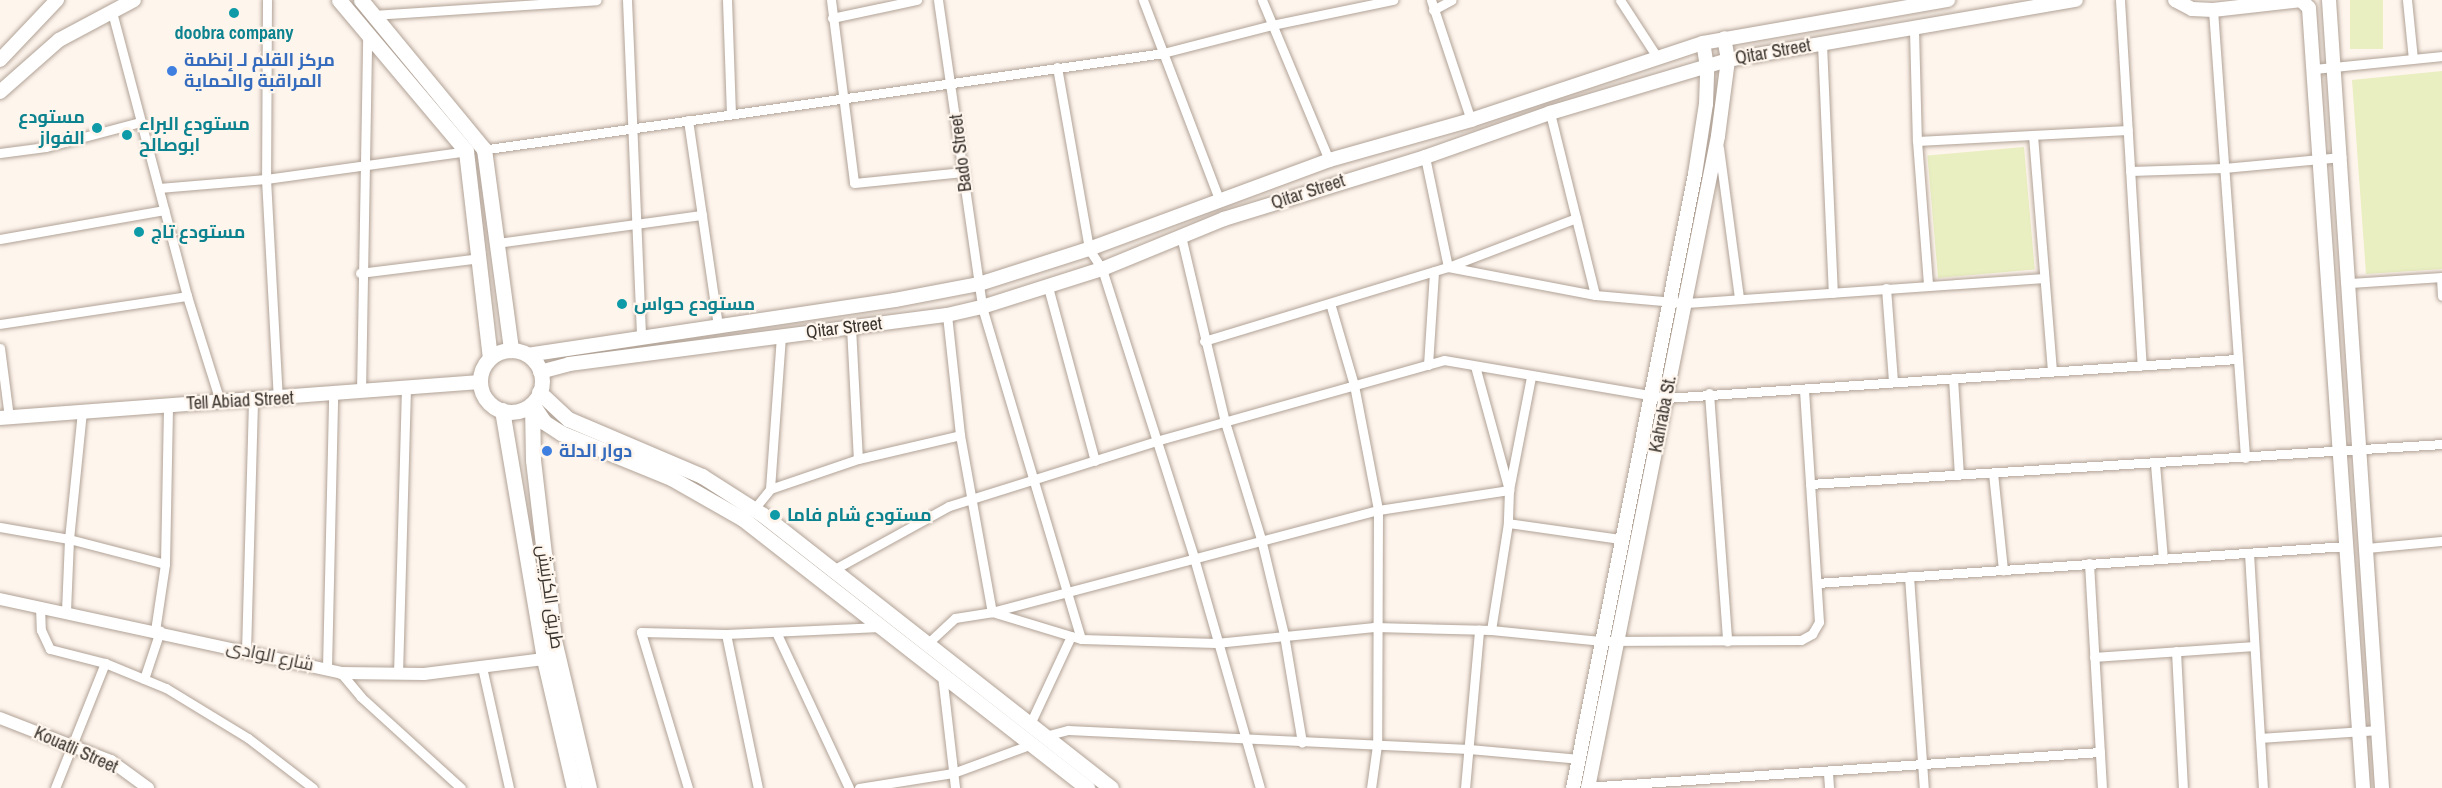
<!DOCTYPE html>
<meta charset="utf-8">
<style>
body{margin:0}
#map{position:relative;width:2442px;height:788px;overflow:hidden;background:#fef5ed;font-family:"Archivo Narrow",Cairo,sans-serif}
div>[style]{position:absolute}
.green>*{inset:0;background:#e9efc1;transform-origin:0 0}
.roads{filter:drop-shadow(0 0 2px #b1a296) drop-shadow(0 0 2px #b1a296)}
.minor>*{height:9px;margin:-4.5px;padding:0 4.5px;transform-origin:4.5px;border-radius:4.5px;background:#fff}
.tertiary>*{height:12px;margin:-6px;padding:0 6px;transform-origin:6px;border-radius:6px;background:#fff}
.secondary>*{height:14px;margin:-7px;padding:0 7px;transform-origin:7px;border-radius:7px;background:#fff}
.primary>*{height:15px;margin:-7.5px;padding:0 7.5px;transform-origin:7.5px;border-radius:7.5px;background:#fff}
.primary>.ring{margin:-7.5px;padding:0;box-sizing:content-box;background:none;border:15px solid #fff;border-radius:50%}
.dots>*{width:16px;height:16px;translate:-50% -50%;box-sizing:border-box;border:3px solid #fef5ed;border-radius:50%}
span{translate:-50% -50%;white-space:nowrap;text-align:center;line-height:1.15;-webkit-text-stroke:4.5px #fef5ed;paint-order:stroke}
.culture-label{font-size:18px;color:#0d838f;font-weight:700}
.right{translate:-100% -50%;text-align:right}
.left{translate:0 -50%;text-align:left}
.street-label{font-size:18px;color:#3a342f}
.shop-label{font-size:18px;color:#366cbe;font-weight:700}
</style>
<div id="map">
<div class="green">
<div style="left:2350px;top:0;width:33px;height:49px"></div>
<div style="clip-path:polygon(2442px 71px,2442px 269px,2366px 274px,2352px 80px)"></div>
<div style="left:2024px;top:147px;width:123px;height:97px;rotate:85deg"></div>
</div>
<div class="roads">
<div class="minor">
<div style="left:267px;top:0;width:179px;rotate:90.3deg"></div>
<div style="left:266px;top:179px;width:221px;rotate:86.9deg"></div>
<div style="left:627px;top:0;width:336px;rotate:87.6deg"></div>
<div style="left:727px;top:0;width:113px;rotate:88deg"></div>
<div style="left:831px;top:0;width:184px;rotate:82.8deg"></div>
<div style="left:854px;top:183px;width:110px;rotate:-5.8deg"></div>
<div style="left:938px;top:0;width:310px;rotate:81.8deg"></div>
<div style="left:982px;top:307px;width:346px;rotate:73.4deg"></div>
<div style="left:1143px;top:0;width:213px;rotate:69.1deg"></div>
<div style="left:1262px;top:0;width:173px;rotate:67.3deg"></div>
<div style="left:1431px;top:0;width:126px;rotate:71.6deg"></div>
<div style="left:1620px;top:0;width:68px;rotate:57deg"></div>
<div style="left:2120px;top:0;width:366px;rotate:86.6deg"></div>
<div style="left:2407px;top:0;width:59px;rotate:84.2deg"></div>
<div style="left:1433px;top:10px;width:21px;rotate:-28deg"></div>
<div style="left:2213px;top:10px;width:449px;rotate:85.9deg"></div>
<div style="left:112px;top:12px;width:294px;rotate:75.2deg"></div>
<div style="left:187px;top:296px;width:110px;rotate:72.6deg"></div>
<div style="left:373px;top:15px;width:224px;rotate:-3.8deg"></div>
<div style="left:832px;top:18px;width:87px;rotate:-12deg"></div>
<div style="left:1914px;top:30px;width:111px;rotate:88.5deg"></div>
<div style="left:1917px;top:141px;width:143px;rotate:85.6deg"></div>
<div style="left:1822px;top:44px;width:249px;rotate:87.5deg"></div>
<div style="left:1057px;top:67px;width:185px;rotate:80deg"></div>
<div style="left:1089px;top:249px;width:24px;rotate:57deg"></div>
<div style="left:1102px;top:269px;width:303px;rotate:72.3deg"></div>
<div style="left:1194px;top:558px;width:239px;rotate:74deg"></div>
<div style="left:2314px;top:69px;width:129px;rotate:-5.8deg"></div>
<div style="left:1550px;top:113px;width:187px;rotate:76.1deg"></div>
<div style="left:688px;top:120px;width:207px;rotate:81.7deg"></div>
<div style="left:2033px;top:135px;width:237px;rotate:85.4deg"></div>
<div style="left:1917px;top:141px;width:211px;rotate:-3deg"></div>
<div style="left:1719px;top:148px;width:150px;rotate:82.4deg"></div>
<div style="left:481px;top:150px;width:689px;rotate:-8.09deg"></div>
<div style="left:1163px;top:53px;width:113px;rotate:-14.4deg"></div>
<div style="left:1272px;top:25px;width:124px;rotate:-11.7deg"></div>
<div style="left:0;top:153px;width:46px;rotate:-7.4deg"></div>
<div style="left:46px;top:147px;width:97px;rotate:-14.9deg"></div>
<div style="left:1425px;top:157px;width:112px;rotate:78.2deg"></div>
<div style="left:1448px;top:267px;width:150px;rotate:10.8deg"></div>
<div style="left:1595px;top:295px;width:91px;rotate:5deg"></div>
<div style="left:1686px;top:303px;width:359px;rotate:-4deg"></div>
<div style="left:2130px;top:171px;width:94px;rotate:-1.8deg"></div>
<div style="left:2224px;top:168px;width:118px;rotate:-5.4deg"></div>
<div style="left:159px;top:188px;width:107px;rotate:-4.8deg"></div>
<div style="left:266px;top:179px;width:204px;rotate:-7.9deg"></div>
<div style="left:1181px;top:236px;width:191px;rotate:76.7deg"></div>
<div style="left:1225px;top:422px;width:122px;rotate:72.9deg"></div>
<div style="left:1261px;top:539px;width:99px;rotate:76.5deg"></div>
<div style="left:1284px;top:635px;width:109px;rotate:80.5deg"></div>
<div style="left:0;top:239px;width:167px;rotate:-10deg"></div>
<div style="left:497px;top:243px;width:207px;rotate:-7.8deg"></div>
<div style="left:360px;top:273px;width:121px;rotate:-7.1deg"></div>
<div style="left:2441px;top:277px;width:19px;rotate:87deg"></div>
<div style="left:2350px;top:283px;width:92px;rotate:-3.7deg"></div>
<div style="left:1048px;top:287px;width:180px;rotate:74.9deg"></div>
<div style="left:1886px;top:288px;width:94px;rotate:85.7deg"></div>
<div style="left:1330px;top:303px;width:85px;rotate:73.7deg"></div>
<div style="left:1354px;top:385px;width:127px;rotate:79.1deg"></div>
<div style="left:1378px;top:510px;width:235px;rotate:90.2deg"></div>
<div style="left:1377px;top:745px;width:43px;rotate:97.9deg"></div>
<div style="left:947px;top:315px;width:121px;rotate:83.8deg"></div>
<div style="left:960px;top:435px;width:180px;rotate:79.8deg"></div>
<div style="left:992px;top:612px;width:93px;rotate:16.9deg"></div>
<div style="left:1081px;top:639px;width:135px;rotate:1.7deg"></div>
<div style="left:1216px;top:643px;width:159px;rotate:-5.8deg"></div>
<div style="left:1374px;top:627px;width:117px;rotate:1.5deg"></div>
<div style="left:1491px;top:630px;width:112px;rotate:5.7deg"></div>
<div style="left:1602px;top:641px;width:199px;rotate:-0.3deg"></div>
<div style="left:1801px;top:640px;width:13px;rotate:-29deg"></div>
<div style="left:1812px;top:634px;width:14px;rotate:-60deg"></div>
<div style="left:1819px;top:622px;width:233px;rotate:-93.7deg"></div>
<div style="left:0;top:324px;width:189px;rotate:-8.5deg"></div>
<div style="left:851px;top:327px;width:132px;rotate:87deg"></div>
<div style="left:1204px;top:341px;width:255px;rotate:-16.9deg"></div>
<div style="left:1448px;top:267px;width:137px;rotate:-20.9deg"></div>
<div style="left:0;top:348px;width:70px;rotate:82.6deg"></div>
<div style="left:1428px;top:365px;width:94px;rotate:-86.3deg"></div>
<div style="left:1475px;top:366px;width:129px;rotate:74.7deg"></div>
<div style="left:1509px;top:490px;width:33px;rotate:92deg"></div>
<div style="left:1508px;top:523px;width:108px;rotate:99deg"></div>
<div style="left:1953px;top:378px;width:97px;rotate:86.5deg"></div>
<div style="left:361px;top:392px;width:357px;rotate:-89deg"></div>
<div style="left:1709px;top:393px;width:249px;rotate:85.8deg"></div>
<div style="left:2155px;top:464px;width:95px;rotate:85.2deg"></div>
<div style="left:1993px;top:473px;width:98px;rotate:84.1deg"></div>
<div style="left:1810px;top:484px;width:633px;rotate:-3.62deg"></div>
<div style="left:770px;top:489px;width:152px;rotate:-85.9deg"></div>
<div style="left:754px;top:509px;width:26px;rotate:-51deg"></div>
<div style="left:770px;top:489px;width:93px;rotate:-18.8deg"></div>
<div style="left:858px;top:459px;width:105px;rotate:-13.2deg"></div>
<div style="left:1508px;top:523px;width:114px;rotate:8.1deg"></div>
<div style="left:0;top:527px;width:70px;rotate:9.9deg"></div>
<div style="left:69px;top:539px;width:99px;rotate:14.6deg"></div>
<div style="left:165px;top:564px;width:68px;rotate:98.5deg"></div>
<div style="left:2366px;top:548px;width:76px;rotate:-5.3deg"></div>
<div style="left:2249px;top:553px;width:235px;rotate:86.6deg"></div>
<div style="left:2089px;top:563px;width:225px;rotate:86.7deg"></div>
<div style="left:165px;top:564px;width:159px;rotate:-88.9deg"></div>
<div style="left:833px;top:570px;width:132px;rotate:-28.9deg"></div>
<div style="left:949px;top:506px;width:217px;rotate:-17.4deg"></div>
<div style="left:1156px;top:441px;width:299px;rotate:-15.7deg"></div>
<div style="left:1444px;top:360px;width:225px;rotate:9.7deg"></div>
<div style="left:1666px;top:398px;width:572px;rotate:-3.91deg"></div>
<div style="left:1909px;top:576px;width:213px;rotate:86deg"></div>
<div style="left:1817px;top:583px;width:530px;rotate:-4deg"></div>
<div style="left:40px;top:606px;width:24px;rotate:88deg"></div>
<div style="left:41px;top:630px;width:21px;rotate:65deg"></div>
<div style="left:50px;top:649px;width:57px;rotate:14.3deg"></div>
<div style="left:105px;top:663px;width:66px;rotate:22.3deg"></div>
<div style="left:166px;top:688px;width:96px;rotate:31.4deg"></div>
<div style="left:248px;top:738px;width:82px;rotate:37.6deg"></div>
<div style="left:66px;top:611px;width:72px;rotate:-87.6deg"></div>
<div style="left:69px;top:539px;width:128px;rotate:-84.2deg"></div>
<div style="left:776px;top:632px;width:172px;rotate:64.9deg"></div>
<div style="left:726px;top:634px;width:157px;rotate:78.3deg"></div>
<div style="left:927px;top:644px;width:38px;rotate:-43deg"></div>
<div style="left:955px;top:618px;width:37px;rotate:-9deg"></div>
<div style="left:992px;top:612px;width:399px;rotate:-14.8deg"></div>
<div style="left:1378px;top:510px;width:133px;rotate:-8.7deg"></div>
<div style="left:1509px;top:490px;width:115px;rotate:-79deg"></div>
<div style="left:2176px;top:651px;width:137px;rotate:87.1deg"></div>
<div style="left:246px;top:652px;width:252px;rotate:-88.4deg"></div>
<div style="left:2094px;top:657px;width:160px;rotate:-3.9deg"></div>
<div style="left:482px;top:667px;width:124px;rotate:77.4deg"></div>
<div style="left:327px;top:668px;width:274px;rotate:-88.7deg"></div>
<div style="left:341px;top:673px;width:31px;rotate:50deg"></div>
<div style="left:361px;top:697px;width:135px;rotate:42.3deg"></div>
<div style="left:398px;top:674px;width:286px;rotate:-88.4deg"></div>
<div style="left:942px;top:675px;width:114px;rotate:83.4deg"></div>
<div style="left:144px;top:679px;width:51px;rotate:-71.6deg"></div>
<div style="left:1030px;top:724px;width:97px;rotate:-65deg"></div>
<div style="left:1045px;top:736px;width:24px;rotate:-15deg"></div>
<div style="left:1068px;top:730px;width:401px;rotate:2.7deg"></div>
<div style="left:1469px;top:749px;width:110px;rotate:5.2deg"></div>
<div style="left:2260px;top:738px;width:118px;rotate:-3.9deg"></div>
<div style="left:1828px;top:773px;width:15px;rotate:86deg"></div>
<div style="left:1585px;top:787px;width:516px;rotate:-3.89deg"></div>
<div style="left:55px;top:788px;width:135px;rotate:-68.2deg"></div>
<div style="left:688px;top:788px;width:163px;rotate:-106.8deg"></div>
<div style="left:641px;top:632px;width:85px;rotate:1.3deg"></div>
<div style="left:726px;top:634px;width:154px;rotate:-2.6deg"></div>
<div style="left:859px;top:788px;width:95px;rotate:-9.1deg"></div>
<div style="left:953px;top:773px;width:84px;rotate:-20.2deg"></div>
<div style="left:1465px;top:788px;width:159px;rotate:-84.9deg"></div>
</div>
<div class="tertiary">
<div style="left:0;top:599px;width:349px;rotate:12.2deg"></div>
<div style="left:341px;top:673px;width:83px;rotate:0.7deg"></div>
<div style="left:424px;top:674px;width:121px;rotate:-7.1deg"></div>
<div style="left:0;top:718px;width:119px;rotate:21.2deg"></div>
<div style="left:111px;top:761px;width:46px;rotate:36.1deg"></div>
</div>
<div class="secondary">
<div style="left:2175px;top:0;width:19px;rotate:28deg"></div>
<div style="left:2192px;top:9px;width:21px;rotate:3deg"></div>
<div style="left:2213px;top:10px;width:89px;rotate:-6.5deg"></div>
<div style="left:2301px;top:0;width:11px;rotate:45deg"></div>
<div style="left:2309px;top:8px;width:782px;rotate:86.04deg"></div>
<div style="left:2329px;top:0;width:790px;rotate:86.15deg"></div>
<div style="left:0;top:60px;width:83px;rotate:-46.5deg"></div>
<div style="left:0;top:92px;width:79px;rotate:-41.4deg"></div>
<div style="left:59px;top:40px;width:85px;rotate:-28.1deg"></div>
<div style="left:527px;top:355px;width:372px;rotate:-8.5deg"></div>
<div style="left:895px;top:300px;width:86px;rotate:-10.8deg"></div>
<div style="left:979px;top:284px;width:115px;rotate:-17.7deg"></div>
<div style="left:1089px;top:249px;width:256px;rotate:-20.3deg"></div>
<div style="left:1329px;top:160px;width:148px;rotate:-15.7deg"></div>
<div style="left:1471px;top:120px;width:244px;rotate:-18.4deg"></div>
<div style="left:1703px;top:43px;width:249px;rotate:-10deg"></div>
<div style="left:540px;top:372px;width:30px;rotate:-15deg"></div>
<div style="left:569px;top:364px;width:381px;rotate:-7.4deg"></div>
<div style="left:947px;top:315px;width:36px;rotate:-13deg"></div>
<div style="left:982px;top:307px;width:126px;rotate:-17.6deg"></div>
<div style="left:1102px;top:269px;width:132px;rotate:-22.3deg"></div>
<div style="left:1224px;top:219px;width:210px;rotate:-17.1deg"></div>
<div style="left:1425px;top:157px;width:133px;rotate:-19.4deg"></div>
<div style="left:1550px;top:113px;width:186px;rotate:-16.6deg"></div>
<div style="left:1728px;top:60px;width:353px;rotate:-9.8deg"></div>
<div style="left:0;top:418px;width:481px;rotate:-4.3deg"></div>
<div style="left:1573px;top:788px;width:626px;rotate:-78.76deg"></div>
<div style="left:1695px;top:174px;width:71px;rotate:-81.1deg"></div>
<div style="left:1706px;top:104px;width:37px;rotate:-88deg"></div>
<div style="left:1707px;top:67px;width:24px;rotate:-99deg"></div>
<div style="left:1588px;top:788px;width:665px;rotate:-78.72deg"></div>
<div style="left:1718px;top:136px;width:77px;rotate:-82.5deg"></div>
<div style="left:1728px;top:60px;width:22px;rotate:-100deg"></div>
</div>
<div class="primary">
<div style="left:339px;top:0;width:197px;rotate:49.9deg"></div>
<div style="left:466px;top:151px;width:207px;rotate:83.4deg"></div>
<div style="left:361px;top:0;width:193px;rotate:50.5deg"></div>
<div style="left:484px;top:149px;width:203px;rotate:82.3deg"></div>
<div class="ring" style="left:480px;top:350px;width:47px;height:47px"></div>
<div style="left:539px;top:392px;width:40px;rotate:43deg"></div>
<div style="left:568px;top:419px;width:146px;rotate:23deg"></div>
<div style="left:702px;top:476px;width:72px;rotate:32.6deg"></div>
<div style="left:763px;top:515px;width:442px;rotate:38.1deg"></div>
<div style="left:532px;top:404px;width:22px;rotate:56deg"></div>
<div style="left:544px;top:422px;width:20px;rotate:33deg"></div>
<div style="left:561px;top:433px;width:119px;rotate:22.2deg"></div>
<div style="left:671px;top:478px;width:83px;rotate:29.7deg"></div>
<div style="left:743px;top:519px;width:437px;rotate:38deg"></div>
<div style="left:532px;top:404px;width:56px;rotate:89deg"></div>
<div style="left:533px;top:460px;width:181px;rotate:83.3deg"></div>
<div style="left:554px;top:640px;width:152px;rotate:76.7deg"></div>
<div style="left:502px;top:410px;width:253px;rotate:80.4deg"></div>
<div style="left:544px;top:659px;width:132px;rotate:76.9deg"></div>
</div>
</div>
<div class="dots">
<div style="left:234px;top:13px;background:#0f9aa8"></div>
<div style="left:172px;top:71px;background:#3f7fe0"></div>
<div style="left:97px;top:128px;background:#0f9aa8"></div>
<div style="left:127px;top:135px;background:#0f9aa8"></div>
<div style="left:139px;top:232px;background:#0f9aa8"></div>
<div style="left:622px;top:304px;background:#0f9aa8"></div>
<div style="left:547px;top:451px;background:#3f7fe0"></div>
<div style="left:775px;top:515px;background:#0f9aa8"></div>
</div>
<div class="culture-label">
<span style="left:234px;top:33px">doobra company</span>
<span class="right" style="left:85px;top:128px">مستودع<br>الفواز</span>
<span class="left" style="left:139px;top:135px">مستودع البراء<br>ابوصالح</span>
<span class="left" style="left:151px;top:232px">مستودع تاج</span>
<span class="left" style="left:634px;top:304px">مستودع حواس</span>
<span class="left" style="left:787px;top:515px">مستودع شام فاما</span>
</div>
<div class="street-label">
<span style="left:1773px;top:52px;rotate:-10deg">Qitar Street</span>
<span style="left:961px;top:153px;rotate:-97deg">Bado Street</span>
<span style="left:1308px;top:192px;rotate:-18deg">Qitar Street</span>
<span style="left:844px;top:328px;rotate:-7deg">Qitar Street</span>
<span style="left:240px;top:401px;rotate:-3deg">Tell Abiad Street</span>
<span style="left:1663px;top:414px;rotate:-79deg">Kahraba St.</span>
<span style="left:550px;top:597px;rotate:82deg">طريق الكرنيش</span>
<span style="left:270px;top:656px;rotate:12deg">شارع الوادى</span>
<span style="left:76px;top:750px;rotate:24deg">Kouatli Street</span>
</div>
<div class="shop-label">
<span class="left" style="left:184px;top:71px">مركز القلم لـ إنظمة<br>المراقبة والحماية</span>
<span class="left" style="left:559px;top:451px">دوار الدلة</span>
</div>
</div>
